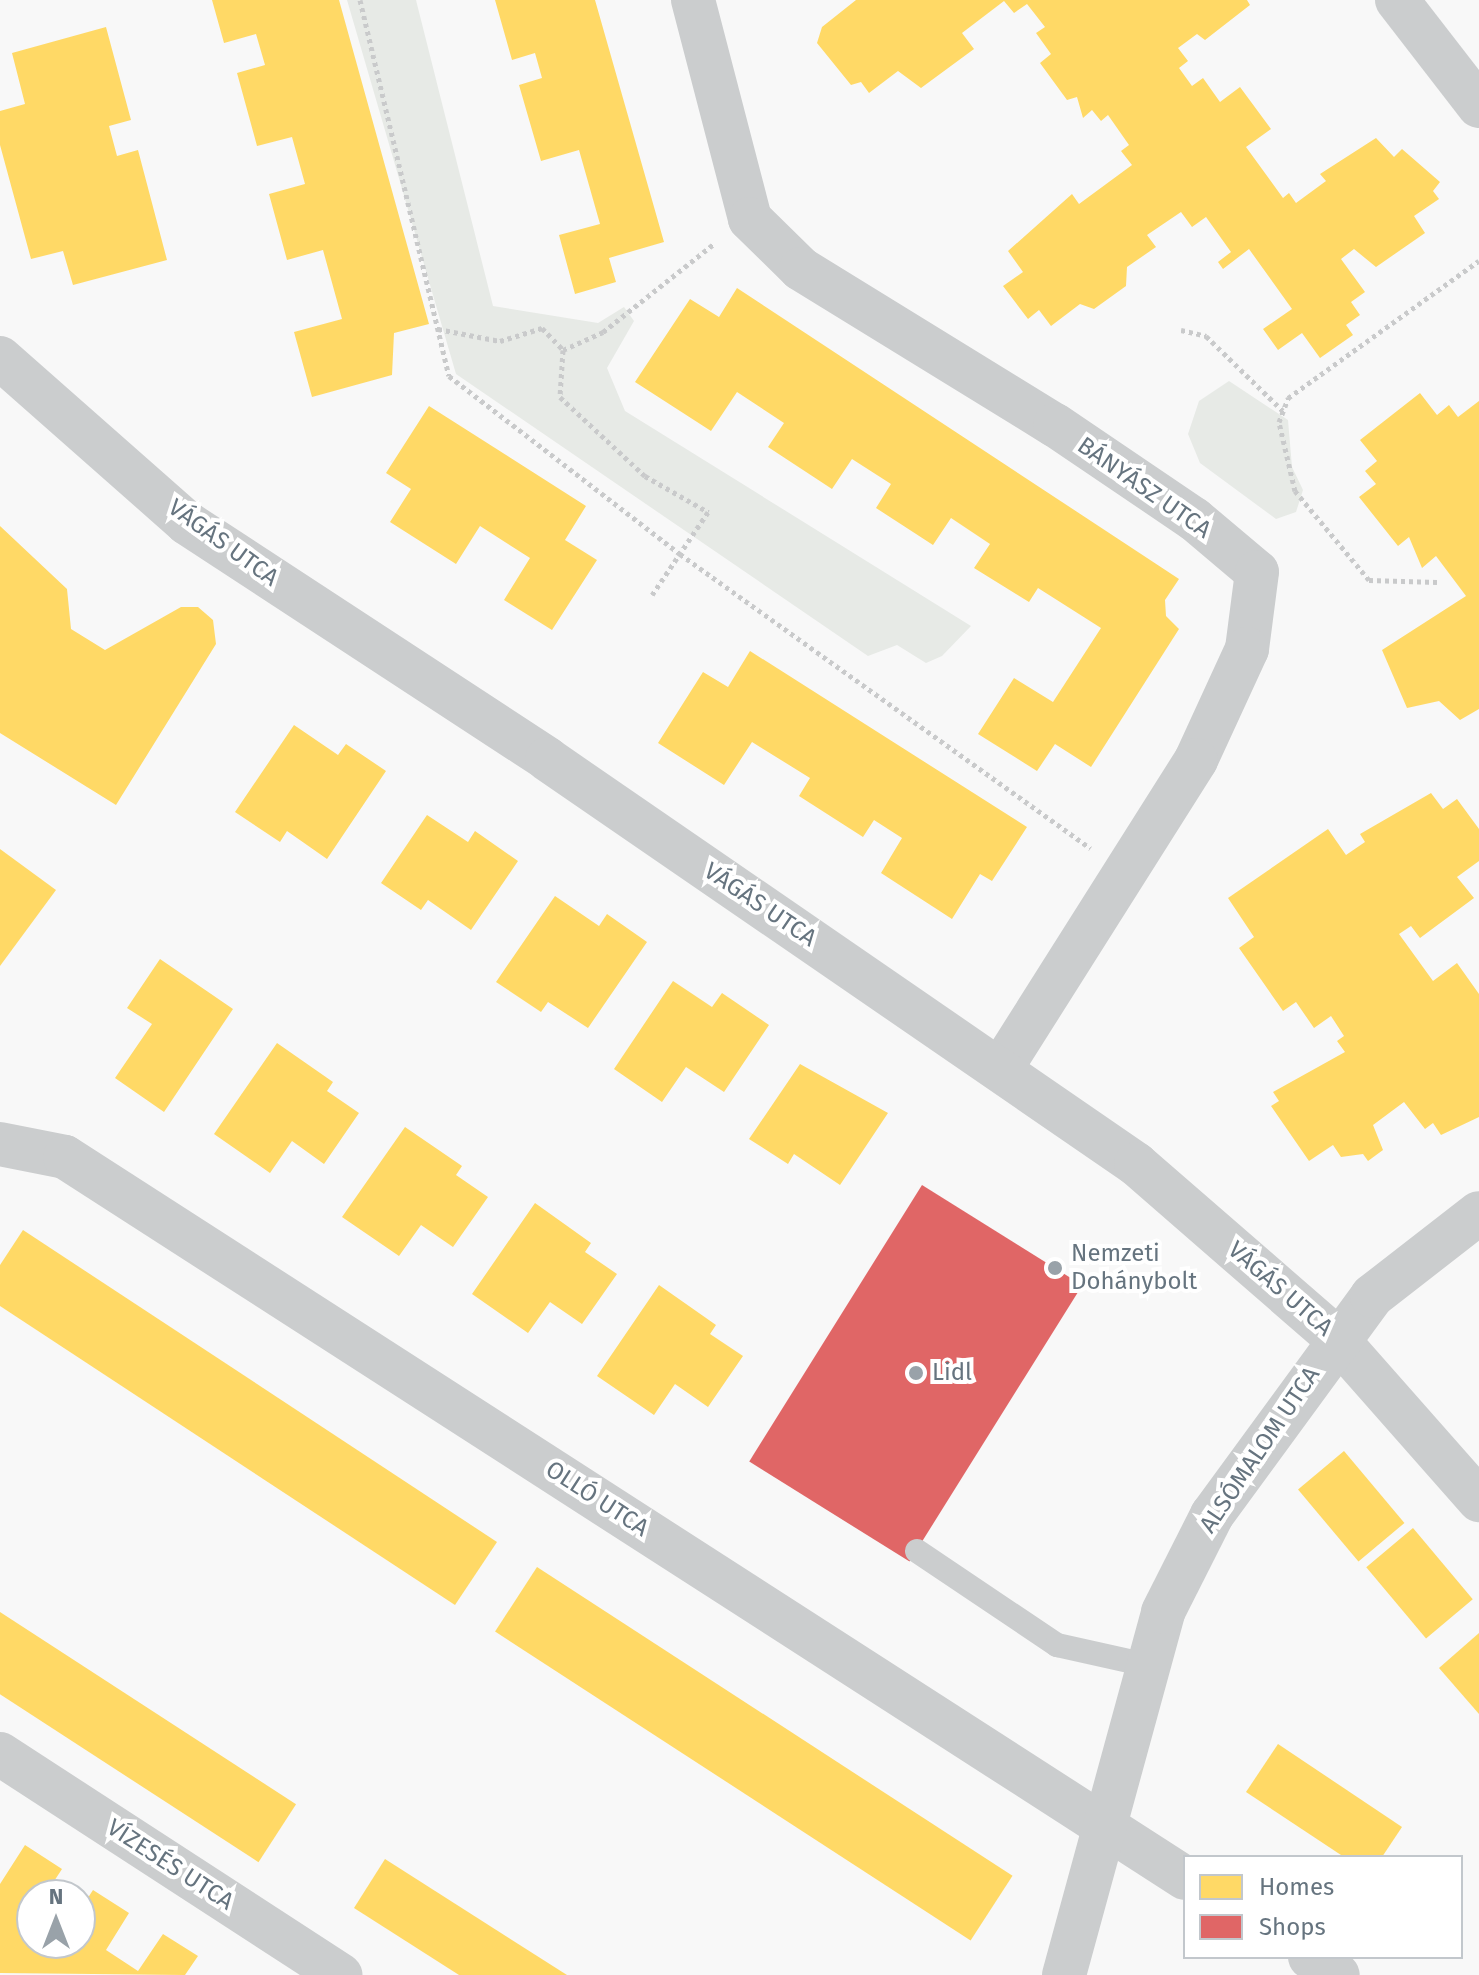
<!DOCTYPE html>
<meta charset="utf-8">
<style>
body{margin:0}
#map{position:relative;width:1479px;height:1975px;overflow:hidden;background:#f8f8f8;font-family:"Fira Sans",sans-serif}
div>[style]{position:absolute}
.green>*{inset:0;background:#e7eae6}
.homes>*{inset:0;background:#ffd966;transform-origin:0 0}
.shops>*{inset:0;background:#e06666;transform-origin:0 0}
.path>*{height:5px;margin-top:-2.5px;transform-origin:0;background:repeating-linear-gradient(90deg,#c9cacb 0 4px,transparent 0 8px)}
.service>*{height:24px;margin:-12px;padding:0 12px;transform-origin:12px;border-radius:12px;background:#cbcdce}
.minor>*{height:44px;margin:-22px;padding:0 22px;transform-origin:22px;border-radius:22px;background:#cbcdce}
.dots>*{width:22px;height:22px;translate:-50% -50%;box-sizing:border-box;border:4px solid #fff;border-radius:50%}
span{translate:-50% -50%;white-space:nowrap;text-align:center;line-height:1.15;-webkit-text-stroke:8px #fff;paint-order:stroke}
.street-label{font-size:24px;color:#66747f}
.poi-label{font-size:24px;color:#66747f}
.left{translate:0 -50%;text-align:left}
.legend{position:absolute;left:1183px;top:1855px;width:280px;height:104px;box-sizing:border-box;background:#fff;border:2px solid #c2c7cc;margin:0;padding:10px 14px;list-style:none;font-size:24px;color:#66747f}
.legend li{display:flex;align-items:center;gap:16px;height:40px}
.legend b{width:40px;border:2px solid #c2c7cc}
.north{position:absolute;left:16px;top:1879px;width:80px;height:80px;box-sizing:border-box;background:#fff;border:2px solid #c2c7cc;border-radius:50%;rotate:0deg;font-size:22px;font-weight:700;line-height:32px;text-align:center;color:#66747f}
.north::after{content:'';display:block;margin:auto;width:28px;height:36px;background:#99a2a9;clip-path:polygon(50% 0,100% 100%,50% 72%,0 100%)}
</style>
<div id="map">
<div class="green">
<div style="clip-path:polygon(347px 0,416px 0,493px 306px,598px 323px,624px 307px,634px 321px,607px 368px,625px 411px,971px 626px,942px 656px,926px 663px,897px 645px,868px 656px,456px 374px)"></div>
<div style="clip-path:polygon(1229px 381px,1288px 420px,1292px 467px,1303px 490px,1296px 512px,1276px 519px,1200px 463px,1188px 434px,1199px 401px)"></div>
</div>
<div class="homes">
<div style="clip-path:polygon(212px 0,339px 0,429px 324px,394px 333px,392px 375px,312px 397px,294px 332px,342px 319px,323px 250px,287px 260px,269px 194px,305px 184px,292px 137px,257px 146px,237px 73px,265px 65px,256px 34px,224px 43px)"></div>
<div style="clip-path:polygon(495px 0,595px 0,664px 242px,609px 258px,616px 282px,575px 294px,559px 235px,600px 224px,579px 150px,541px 161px,519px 85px,542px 78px,535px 53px,512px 60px)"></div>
<div style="clip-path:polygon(856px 0,1247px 0,1250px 5px,1205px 40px,1197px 34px,1178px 48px,1188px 61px,1179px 68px,1192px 86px,1203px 78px,1220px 102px,1240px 87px,1271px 129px,1246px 147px,1283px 198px,1289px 193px,1296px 203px,1326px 181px,1320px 174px,1376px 138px,1394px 157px,1402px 149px,1440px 182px,1433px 191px,1439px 199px,1414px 216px,1425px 233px,1376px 267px,1354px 249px,1341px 259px,1365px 292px,1351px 302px,1360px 315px,1346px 325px,1353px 335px,1320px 358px,1302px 333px,1278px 350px,1263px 329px,1292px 309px,1249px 249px,1223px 269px,1218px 262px,1231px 252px,1206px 217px,1192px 227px,1181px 212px,1147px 235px,1156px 247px,1127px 267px,1126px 286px,1094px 309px,1080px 304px,1051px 326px,1039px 310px,1028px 319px,1003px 286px,1023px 272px,1008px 251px,1072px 194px,1079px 204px,1132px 165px,1121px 151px,1129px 145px,1108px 115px,1101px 121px,1092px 110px,1083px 118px,1077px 97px,1067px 100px,1040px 63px,1051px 54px,1036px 33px,1045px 27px,1027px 4px,1014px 13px,1004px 1px,962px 33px,974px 49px,921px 88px,898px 71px,869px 93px,861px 82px,851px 85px,817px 43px,822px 27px)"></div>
<div style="clip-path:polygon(106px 27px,131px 120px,109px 126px,117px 156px,138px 150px,167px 260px,73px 285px,63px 251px,31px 259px,0 145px,0 111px,25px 104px,12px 53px)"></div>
<div style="clip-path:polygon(737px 288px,1179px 579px,1165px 600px,1166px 616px,1179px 629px,1091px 767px,1055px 744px,1037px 771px,978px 734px,1014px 678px,1053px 702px,1101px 628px,1038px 588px,1029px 602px,974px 568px,990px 544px,951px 518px,933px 545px,876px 508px,891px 484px,852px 459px,832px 489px,768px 447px,784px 423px,737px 392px,711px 431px,635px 382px,690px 299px,719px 317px)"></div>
<div style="clip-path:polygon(1420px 393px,1437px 415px,1449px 405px,1458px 417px,1479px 401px,1479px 709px,1460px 720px,1439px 701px,1407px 708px,1382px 650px,1466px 596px,1436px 556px,1422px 568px,1409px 537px,1398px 546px,1359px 497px,1376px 484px,1365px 471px,1377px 461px,1360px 440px)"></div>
<div style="clip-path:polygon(429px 406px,586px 506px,565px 540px,597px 560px,552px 630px,504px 600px,530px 558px,480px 526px,456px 564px,390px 522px,411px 489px,386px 473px)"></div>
<div style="clip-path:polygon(0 526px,67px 589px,71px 629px,105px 650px,181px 607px,198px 607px,213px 620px,216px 644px,116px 805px,0 733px)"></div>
<div style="clip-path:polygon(750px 651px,1027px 827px,992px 881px,980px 874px,952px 919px,881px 873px,902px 838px,874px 820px,863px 837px,799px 796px,810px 778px,752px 742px,724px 785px,658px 743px,703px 672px,728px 687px)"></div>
<div style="clip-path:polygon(294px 725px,338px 755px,346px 744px,386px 771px,327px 859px,287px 831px,280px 842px,235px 812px)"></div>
<div style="clip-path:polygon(1431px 793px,1443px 809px,1457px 799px,1479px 829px,1479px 861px,1457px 877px,1474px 898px,1420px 938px,1411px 926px,1399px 934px,1433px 981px,1457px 963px,1479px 994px,1479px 1117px,1441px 1135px,1433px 1123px,1425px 1129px,1404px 1102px,1373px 1125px,1383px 1150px,1368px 1161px,1363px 1154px,1341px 1157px,1333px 1145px,1309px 1161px,1271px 1106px,1279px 1101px,1273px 1092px,1345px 1052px,1337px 1041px,1344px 1036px,1331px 1016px,1314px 1028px,1296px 1002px,1283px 1011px,1239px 948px,1254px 937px,1228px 898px,1328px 829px,1346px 855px,1365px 842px,1360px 834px)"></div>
<div style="clip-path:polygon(427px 815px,468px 842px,475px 831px,518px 861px,471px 930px,428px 900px,421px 910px,381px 883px)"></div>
<div style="clip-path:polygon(0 849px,56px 890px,0 966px)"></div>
<div style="clip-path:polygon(555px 896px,599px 926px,607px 914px,647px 942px,588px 1028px,548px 1002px,541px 1012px,496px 982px)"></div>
<div style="clip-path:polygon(160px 959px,233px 1009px,164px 1112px,115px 1078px,152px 1024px,127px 1008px)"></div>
<div style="clip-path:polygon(673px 981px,712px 1007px,722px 993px,769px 1025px,724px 1092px,686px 1067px,662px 1102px,614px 1069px)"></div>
<div style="clip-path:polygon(277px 1043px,333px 1082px,327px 1091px,359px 1113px,324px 1164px,292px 1141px,270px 1173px,214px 1134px)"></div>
<div style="clip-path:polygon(800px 1064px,888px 1113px,840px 1185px,794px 1154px,788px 1164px,749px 1139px)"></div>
<div style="clip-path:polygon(405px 1127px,462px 1166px,456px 1175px,488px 1197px,453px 1247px,421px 1225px,399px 1256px,342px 1217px)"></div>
<div style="clip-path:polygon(535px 1203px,591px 1243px,585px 1252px,617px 1274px,582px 1324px,550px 1302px,528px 1333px,472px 1294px)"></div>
<div style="clip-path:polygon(23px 1230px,497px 1542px,455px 1605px,0 1306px,0 1265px)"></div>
<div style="clip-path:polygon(659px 1285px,716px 1325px,710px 1334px,743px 1356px,708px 1407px,675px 1384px,654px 1415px,597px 1376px)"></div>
<div style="left:1344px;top:1451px;width:94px;height:60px;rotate:50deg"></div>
<div style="left:1413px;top:1528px;width:93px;height:61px;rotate:50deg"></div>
<div style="left:537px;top:1567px;width:567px;height:77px;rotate:33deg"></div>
<div style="left:0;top:1612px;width:353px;height:69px;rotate:33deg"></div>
<div style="clip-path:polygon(1479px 1633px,1479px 1714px,1439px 1668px)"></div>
<div style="clip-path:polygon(1278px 1744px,1402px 1827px,1382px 1857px,1344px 1857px,1246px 1792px)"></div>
<div style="clip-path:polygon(25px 1845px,62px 1869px,45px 1895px,32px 1895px,32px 1943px,80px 1943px,80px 1910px,93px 1890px,129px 1913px,106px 1950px,138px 1971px,163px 1934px,198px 1956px,185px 1975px,0 1973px,0 1884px)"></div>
<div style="clip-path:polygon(385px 1859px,567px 1975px,459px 1975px,354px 1908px)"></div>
</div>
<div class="shops">
<div style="left:922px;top:1185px;width:189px;height:326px;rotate:32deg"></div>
</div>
<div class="path">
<div style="left:360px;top:0;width:386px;rotate:76.7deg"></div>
<div style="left:449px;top:376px;width:292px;rotate:37.6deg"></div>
<div style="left:680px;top:554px;width:505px;rotate:35.64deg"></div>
<div style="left:438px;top:329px;width:63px;rotate:11deg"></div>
<div style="left:500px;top:341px;width:44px;rotate:-17.2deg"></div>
<div style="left:542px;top:328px;width:30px;rotate:46deg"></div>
<div style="left:563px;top:350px;width:47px;rotate:93.7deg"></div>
<div style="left:560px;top:397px;width:116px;rotate:42.9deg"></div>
<div style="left:645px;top:476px;width:73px;rotate:29.7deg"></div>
<div style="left:708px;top:512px;width:100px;rotate:124deg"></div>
<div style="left:1181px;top:330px;width:26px;rotate:13deg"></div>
<div style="left:1206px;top:336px;width:107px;rotate:44.2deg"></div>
<div style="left:563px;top:350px;width:44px;rotate:-24.2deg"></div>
<div style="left:603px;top:332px;width:143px;rotate:-38.5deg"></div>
<div style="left:1437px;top:582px;width:68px;rotate:-178.3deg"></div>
<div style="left:1369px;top:580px;width:116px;rotate:-129.7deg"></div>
<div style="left:1295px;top:491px;width:71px;rotate:-103.1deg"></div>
<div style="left:1279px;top:422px;width:26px;rotate:-69deg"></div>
<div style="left:1288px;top:398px;width:235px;rotate:-35.7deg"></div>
</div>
<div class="service">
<div style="left:917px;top:1551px;width:169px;rotate:33.9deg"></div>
<div style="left:1057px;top:1645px;width:92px;rotate:12.5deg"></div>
</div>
<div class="minor">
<div style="left:693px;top:0;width:226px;rotate:75.4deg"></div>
<div style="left:750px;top:219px;width:71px;rotate:44.4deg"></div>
<div style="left:801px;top:269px;width:298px;rotate:31.6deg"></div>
<div style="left:1055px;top:425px;width:168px;rotate:34.1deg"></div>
<div style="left:1194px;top:519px;width:82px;rotate:40.1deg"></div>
<div style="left:1257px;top:572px;width:78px;rotate:97.4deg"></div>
<div style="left:1247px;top:649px;width:122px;rotate:114.7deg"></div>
<div style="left:1196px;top:760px;width:365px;rotate:122.3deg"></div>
<div style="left:1397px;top:0;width:134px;rotate:52.3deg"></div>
<div style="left:0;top:358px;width:249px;rotate:41.4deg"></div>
<div style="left:187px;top:523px;width:430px;rotate:33.2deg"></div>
<div style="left:547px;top:759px;width:715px;rotate:34.51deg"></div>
<div style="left:1136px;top:1164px;width:267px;rotate:41deg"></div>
<div style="left:1337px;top:1339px;width:215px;rotate:48.6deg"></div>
<div style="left:0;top:1144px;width:66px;rotate:11.3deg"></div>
<div style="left:65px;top:1157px;width:1332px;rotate:32.77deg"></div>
<div style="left:0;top:1754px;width:406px;rotate:33deg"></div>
<div style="left:1310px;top:1957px;width:33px;rotate:33deg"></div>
<div style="left:1064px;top:1975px;width:376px;rotate:-74.7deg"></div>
<div style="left:1163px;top:1612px;width:109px;rotate:-63.2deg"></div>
<div style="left:1212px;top:1515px;width:271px;rotate:-53.8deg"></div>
<div style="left:1372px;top:1296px;width:135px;rotate:-37.8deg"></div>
</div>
<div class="dots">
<div style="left:1055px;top:1268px;background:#99a2a9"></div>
<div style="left:916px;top:1373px;background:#99a2a9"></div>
</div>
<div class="street-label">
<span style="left:1144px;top:488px;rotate:35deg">BÁNYÁSZ UTCA</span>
<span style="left:223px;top:543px;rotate:36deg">VÁGÁS UTCA</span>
<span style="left:760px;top:905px;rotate:34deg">VÁGÁS UTCA</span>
<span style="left:1280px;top:1289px;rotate:41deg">VÁGÁS UTCA</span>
<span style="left:1260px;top:1450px;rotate:-56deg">ALSÓMALOM UTCA</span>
<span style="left:597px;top:1499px;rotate:33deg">OLLÓ UTCA</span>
<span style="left:170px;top:1865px;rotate:33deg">VÍZESÉS UTCA</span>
</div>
<div class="poi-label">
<span class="left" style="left:1071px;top:1268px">Nemzeti<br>Dohánybolt</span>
<span class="left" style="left:932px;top:1373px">Lidl</span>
</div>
<ul class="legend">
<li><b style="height:22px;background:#ffd966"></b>Homes</li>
<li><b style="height:22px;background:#e06666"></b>Shops</li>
</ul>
<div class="north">N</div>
</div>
